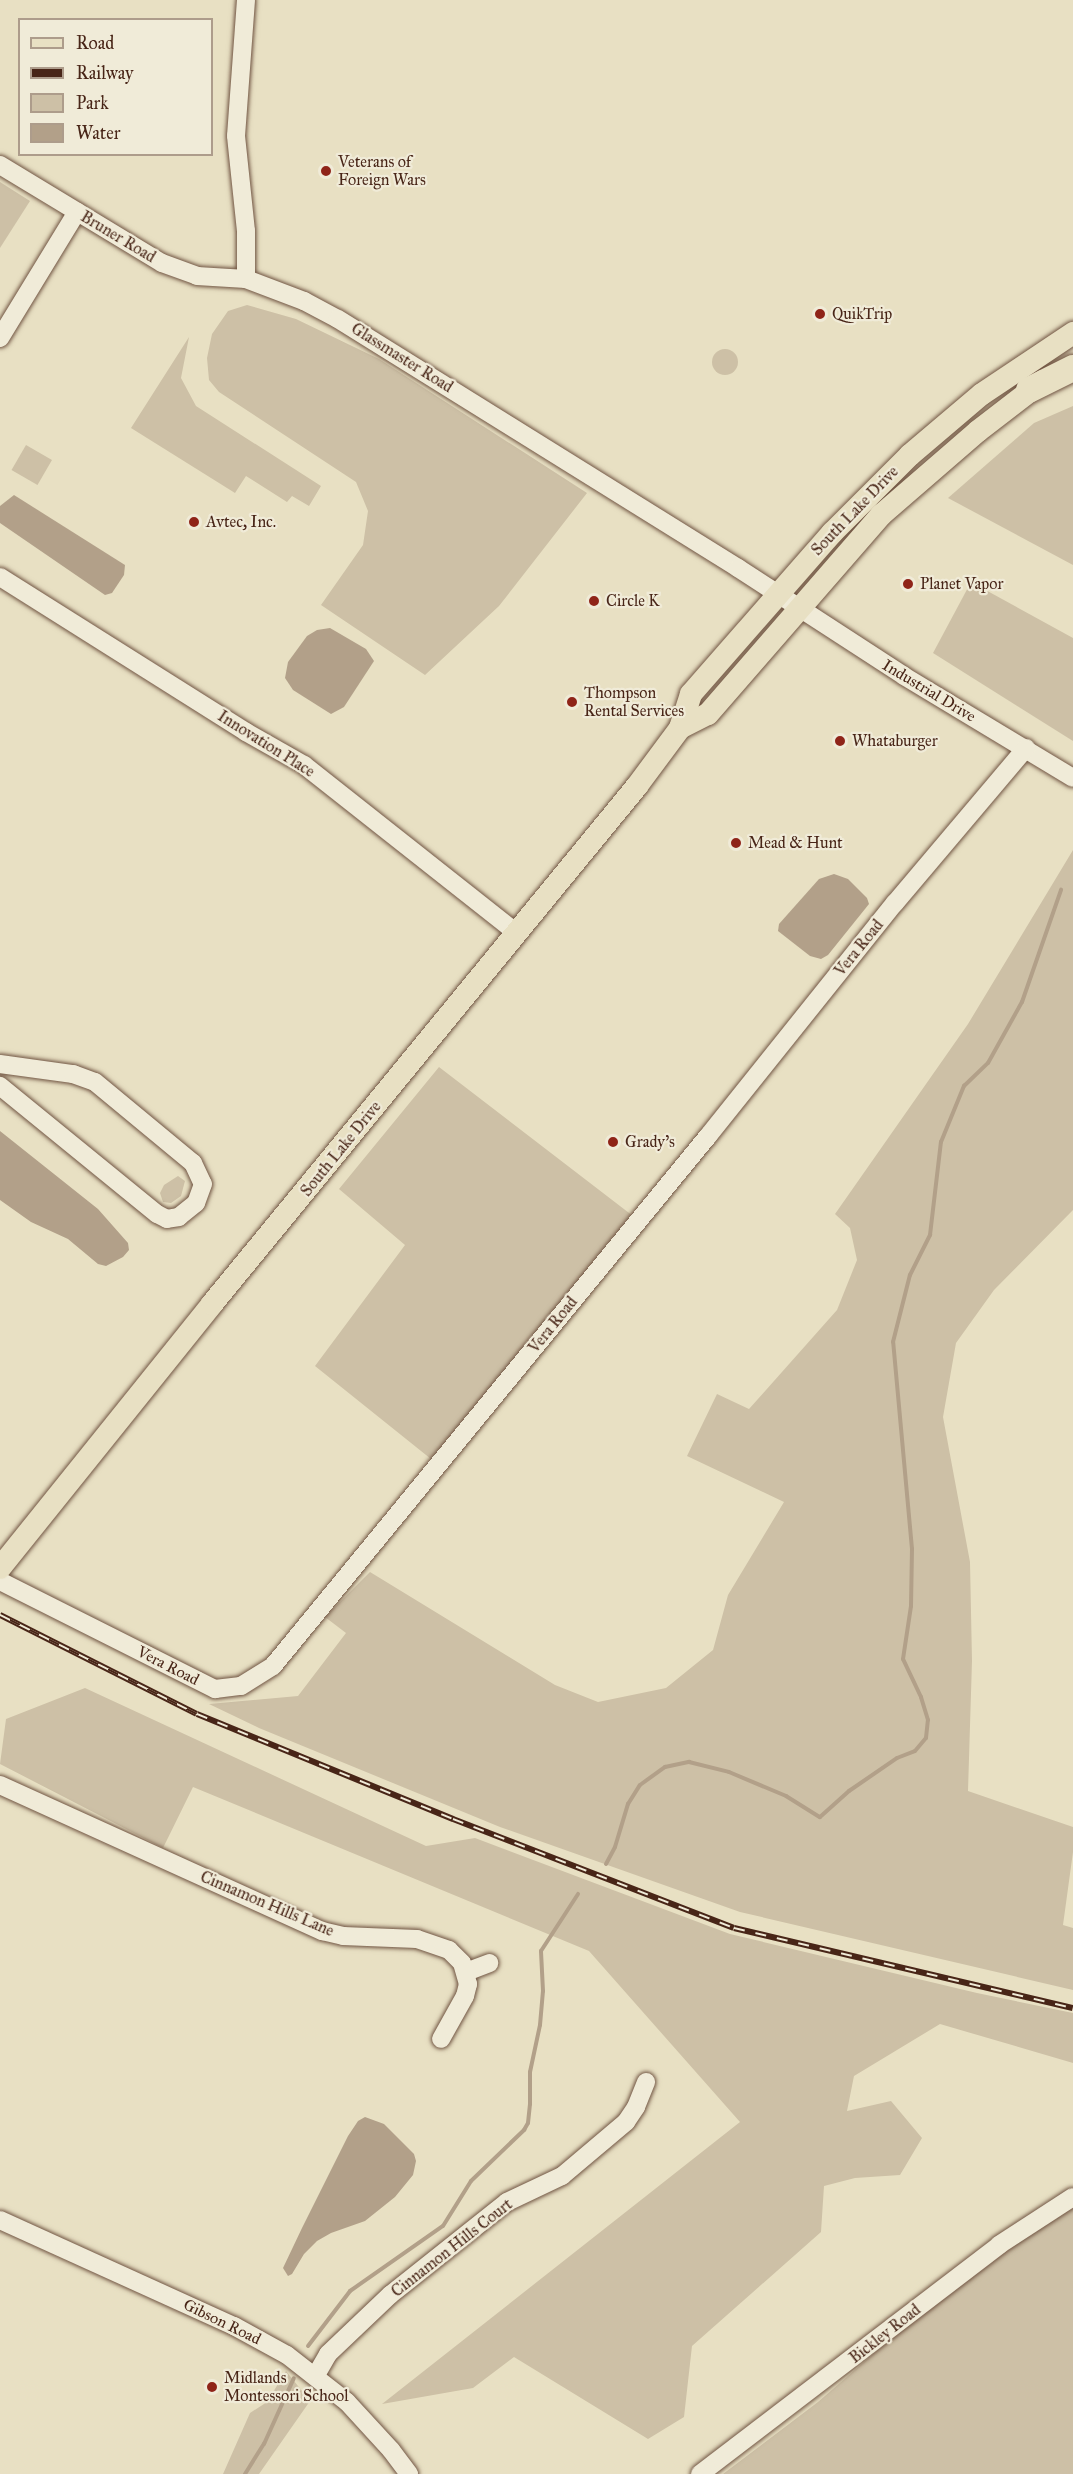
<!DOCTYPE html>
<style>
body{margin:0}
#map{position:relative;width:1073px;height:2474px;overflow:hidden;background:#e8e0c3;font-family:"IM FELL Great Primer",serif}
div>[style]{position:absolute}
.green>*{inset:0;background:#cdc0a6;transform-origin:0 0}
.round{border-radius:50%}
.water>*{inset:0;background:#b2a089}
.stream>*{height:4px;margin:-2px;padding:0 2px;transform-origin:2px;border-radius:2px;background:#b2a089}
.roads{filter:drop-shadow(0 0 2px #705442) drop-shadow(0 0 2px #705442)}
.minor>*{height:18px;margin:-9px;padding:0 9px;transform-origin:9px;border-radius:9px;background:#f0ebd8}
.major>*{height:22px;margin:-11px;padding:0 11px;transform-origin:11px;border-radius:11px;background:#e8e0c3}
.highway>*{height:26px;margin:-13px;padding:0 13px;transform-origin:13px;border-radius:13px;background:#e8e0c3}
.rail>*{height:6px;margin-top:-3px;transform-origin:0;background:repeating-linear-gradient(90deg,#f0ebd8 0 11px,#482517 0 22px);box-sizing:border-box;border-block:2px solid #482517}
.dots>*{width:16px;height:16px;translate:-50% -50%;box-sizing:border-box;border:3px solid #f0ebd8;border-radius:50%}
span{translate:-50% -50%;white-space:nowrap;text-align:center;line-height:1.15;-webkit-text-stroke:4.5px #f0ebd8;paint-order:stroke}
.poi-label{font-size:16px;color:#482517}
.left{translate:0 -50%;text-align:left}
.street-label{font-size:16px;color:#482517}
.legend{position:absolute;left:18px;top:18px;width:195px;height:138px;box-sizing:border-box;background:#f0ebd8;border:2px solid #ad9c8b;margin:0;padding:8px 10px;list-style:none;font-size:18px;color:#482517}
.legend li{display:flex;align-items:center;gap:12px;height:30px}
.legend b{width:30px;border:2px solid #ad9c8b}
</style>
<div id="map">
<div class="green">
<div style="clip-path:polygon(0 182px,30px 201px,0 248px)"></div>
<div style="clip-path:polygon(247px 305px,296px 319px,379px 359px,587px 493px,499px 606px,425px 675px,321px 605px,363px 545px,368px 511px,356px 482px,219px 392px,209px 380px,207px 358px,212px 334px,228px 311px)"></div>
<div style="clip-path:polygon(189px 337px,181px 378px,196px 406px,321px 486px,309px 506px,292px 496px,287px 502px,246px 476px,235px 493px,131px 428px)"></div>
<div class="round" style="left:712px;top:349px;width:26px;height:26px"></div>
<div style="clip-path:polygon(1073px 406px,1073px 565px,948px 498px,1034px 423px)"></div>
<div style="left:26px;top:445px;width:30px;height:29px;rotate:30deg"></div>
<div style="clip-path:polygon(971px 582px,1073px 638px,1073px 741px,933px 653px)"></div>
<div style="clip-path:polygon(1073px 850px,1073px 1210px,994px 1290px,956px 1343px,943px 1417px,970px 1562px,972px 1661px,968px 1791px,1073px 1827px,1073px 1852px,1063px 1925px,1073px 1928px,1073px 1990px,740px 1912px,500px 1827px,259px 1728px,209px 1704px,298px 1696px,346px 1633px,325px 1617px,370px 1572px,555px 1685px,598px 1702px,666px 1688px,713px 1650px,728px 1595px,784px 1502px,687px 1456px,717px 1394px,749px 1409px,837px 1310px,857px 1260px,850px 1228px,835px 1214px,968px 1024px)"></div>
<div style="clip-path:polygon(439px 1067px,633px 1216px,431px 1459px,315px 1366px,405px 1245px,339px 1189px)"></div>
<div style="clip-path:polygon(178px 1176px,185px 1181px,181px 1196px,171px 1203px,163px 1202px,160px 1193px,164px 1185px)"></div>
<div style="clip-path:polygon(85px 1688px,426px 1846px,475px 1838px,730px 1934px,977px 1993px,1073px 2013px,1073px 2063px,940px 2024px,854px 2076px,847px 2111px,891px 2101px,922px 2138px,900px 2175px,855px 2178px,824px 2186px,821px 2232px,692px 2346px,684px 2417px,648px 2439px,514px 2357px,473px 2388px,382px 2404px,740px 2122px,589px 1951px,193px 1787px,163px 1848px,0 1764px,6px 1719px)"></div>
<div style="clip-path:polygon(1073px 2197px,1073px 2474px,723px 2474px,818px 2402px,999px 2245px)"></div>
<div style="clip-path:polygon(286px 2371px,310px 2401px,259px 2474px,223px 2474px,250px 2413px,267px 2402px)"></div>
</div>
<div class="water">
<div style="clip-path:polygon(14px 495px,125px 565px,124px 575px,112px 593px,105px 595px,0 523px,0 506px)"></div>
<div style="clip-path:polygon(330px 628px,366px 649px,374px 661px,344px 707px,331px 714px,293px 690px,285px 678px,288px 662px,307px 636px,317px 630px)"></div>
<div style="clip-path:polygon(834px 874px,848px 879px,867px 898px,869px 904px,828px 955px,821px 959px,810px 956px,778px 931px,779px 924px,819px 879px)"></div>
<div style="clip-path:polygon(0 1131px,98px 1209px,128px 1243px,129px 1250px,123px 1257px,106px 1266px,98px 1264px,68px 1239px,31px 1222px,0 1200px)"></div>
<div style="clip-path:polygon(365px 2117px,384px 2124px,414px 2154px,416px 2161px,413px 2175px,395px 2197px,365px 2221px,331px 2233px,317px 2241px,304px 2254px,292px 2274px,288px 2276px,283px 2268px,302px 2228px,348px 2136px,358px 2121px)"></div>
</div>
<div class="stream">
<div style="left:606px;top:1864px;width:19px;rotate:-62deg"></div>
<div style="left:615px;top:1847px;width:45px;rotate:-73.2deg"></div>
<div style="left:628px;top:1804px;width:22px;rotate:-58deg"></div>
<div style="left:640px;top:1785px;width:31px;rotate:-36deg"></div>
<div style="left:665px;top:1767px;width:25px;rotate:-12deg"></div>
<div style="left:689px;top:1762px;width:41px;rotate:14deg"></div>
<div style="left:729px;top:1772px;width:62px;rotate:22.8deg"></div>
<div style="left:786px;top:1796px;width:40px;rotate:32deg"></div>
<div style="left:820px;top:1817px;width:39px;rotate:-42deg"></div>
<div style="left:849px;top:1791px;width:58px;rotate:-34.5deg"></div>
<div style="left:897px;top:1758px;width:19px;rotate:-21deg"></div>
<div style="left:915px;top:1751px;width:17px;rotate:-50deg"></div>
<div style="left:926px;top:1738px;width:18px;rotate:-84deg"></div>
<div style="left:928px;top:1720px;width:24px;rotate:-107deg"></div>
<div style="left:921px;top:1697px;width:42px;rotate:-115.3deg"></div>
<div style="left:903px;top:1659px;width:54px;rotate:-81.4deg"></div>
<div style="left:911px;top:1606px;width:57px;rotate:-89deg"></div>
<div style="left:912px;top:1549px;width:208px;rotate:-95.2deg"></div>
<div style="left:893px;top:1342px;width:69px;rotate:-75.8deg"></div>
<div style="left:910px;top:1275px;width:45px;rotate:-63.4deg"></div>
<div style="left:930px;top:1235px;width:94px;rotate:-83.3deg"></div>
<div style="left:941px;top:1142px;width:61px;rotate:-67.7deg"></div>
<div style="left:964px;top:1086px;width:33px;rotate:-44deg"></div>
<div style="left:988px;top:1063px;width:70px;rotate:-60.9deg"></div>
<div style="left:1022px;top:1002px;width:119px;rotate:-70.8deg"></div>
<div style="left:308px;top:2346px;width:69px;rotate:-52.6deg"></div>
<div style="left:350px;top:2291px;width:113px;rotate:-35deg"></div>
<div style="left:443px;top:2226px;width:53px;rotate:-58.1deg"></div>
<div style="left:471px;top:2181px;width:74px;rotate:-43.9deg"></div>
<div style="left:524px;top:2130px;width:8px;rotate:-60deg"></div>
<div style="left:528px;top:2123px;width:19px;rotate:-84deg"></div>
<div style="left:530px;top:2104px;width:32px;rotate:-90deg"></div>
<div style="left:530px;top:2072px;width:48px;rotate:-78deg"></div>
<div style="left:540px;top:2025px;width:34px;rotate:-85deg"></div>
<div style="left:543px;top:1991px;width:40px;rotate:-92.9deg"></div>
<div style="left:541px;top:1951px;width:68px;rotate:-57deg"></div>
<div style="left:245px;top:2474px;width:36px;rotate:-58deg"></div>
<div style="left:264px;top:2444px;width:72px;rotate:-65.6deg"></div>
</div>
<div class="roads">
<div class="minor">
<div style="left:246px;top:0;width:136px;rotate:94.2deg"></div>
<div style="left:236px;top:136px;width:96px;rotate:84deg"></div>
<div style="left:246px;top:231px;width:48px;rotate:90deg"></div>
<div style="left:246px;top:279px;width:62px;rotate:20.8deg"></div>
<div style="left:304px;top:301px;width:38px;rotate:28deg"></div>
<div style="left:338px;top:319px;width:471px;rotate:31.9deg"></div>
<div style="left:738px;top:568px;width:198px;rotate:33deg"></div>
<div style="left:904px;top:676px;width:197px;rotate:31.1deg"></div>
<div style="left:0;top:165px;width:189px;rotate:31.2deg"></div>
<div style="left:162px;top:263px;width:37px;rotate:20deg"></div>
<div style="left:197px;top:276px;width:49px;rotate:3.5deg"></div>
<div style="left:0;top:338px;width:148px;rotate:-58.6deg"></div>
<div style="left:0;top:577px;width:291px;rotate:32.2deg"></div>
<div style="left:246px;top:732px;width:67px;rotate:29.6deg"></div>
<div style="left:304px;top:765px;width:271px;rotate:38.3deg"></div>
<div style="left:0;top:1064px;width:74px;rotate:7.8deg"></div>
<div style="left:73px;top:1074px;width:23px;rotate:20deg"></div>
<div style="left:95px;top:1082px;width:127px;rotate:39.6deg"></div>
<div style="left:193px;top:1163px;width:23px;rotate:65deg"></div>
<div style="left:203px;top:1184px;width:20px;rotate:110deg"></div>
<div style="left:196px;top:1203px;width:22px;rotate:141deg"></div>
<div style="left:179px;top:1217px;width:12px;rotate:171deg"></div>
<div style="left:167px;top:1219px;width:11px;rotate:-153deg"></div>
<div style="left:157px;top:1214px;width:203px;rotate:-140.8deg"></div>
<div style="left:0;top:1581px;width:241px;rotate:26.7deg"></div>
<div style="left:215px;top:1689px;width:26px;rotate:-7deg"></div>
<div style="left:241px;top:1686px;width:38px;rotate:-32deg"></div>
<div style="left:273px;top:1666px;width:686px;rotate:-50.62deg"></div>
<div style="left:708px;top:1136px;width:299px;rotate:-51.3deg"></div>
<div style="left:895px;top:903px;width:203px;rotate:-49.8deg"></div>
<div style="left:0;top:1785px;width:354px;rotate:24.4deg"></div>
<div style="left:322px;top:1931px;width:22px;rotate:13deg"></div>
<div style="left:343px;top:1936px;width:74px;rotate:2.3deg"></div>
<div style="left:417px;top:1939px;width:34px;rotate:19deg"></div>
<div style="left:449px;top:1950px;width:18px;rotate:45deg"></div>
<div style="left:462px;top:1963px;width:22px;rotate:74deg"></div>
<div style="left:468px;top:1984px;width:12px;rotate:104deg"></div>
<div style="left:465px;top:1996px;width:49px;rotate:119.2deg"></div>
<div style="left:466px;top:1972px;width:25px;rotate:-21deg"></div>
<div style="left:0;top:2220px;width:257px;rotate:24.4deg"></div>
<div style="left:234px;top:2326px;width:60px;rotate:28.7deg"></div>
<div style="left:287px;top:2355px;width:76px;rotate:38.1deg"></div>
<div style="left:347px;top:2402px;width:65px;rotate:47.5deg"></div>
<div style="left:391px;top:2450px;width:30px;rotate:53deg"></div>
<div style="left:316px;top:2375px;width:24px;rotate:-60deg"></div>
<div style="left:328px;top:2354px;width:86px;rotate:-43.6deg"></div>
<div style="left:390px;top:2295px;width:149px;rotate:-38.5deg"></div>
<div style="left:507px;top:2202px;width:61px;rotate:-25.3deg"></div>
<div style="left:562px;top:2176px;width:84px;rotate:-40.2deg"></div>
<div style="left:626px;top:2122px;width:18px;rotate:-56deg"></div>
<div style="left:636px;top:2107px;width:27px;rotate:-68deg"></div>
<div style="left:700px;top:2474px;width:377px;rotate:-37.4deg"></div>
<div style="left:999px;top:2245px;width:88px;rotate:-33deg"></div>
</div>
<div class="major">
<div style="left:680px;top:728px;width:31px;rotate:-27deg"></div>
<div style="left:708px;top:714px;width:264px;rotate:-49deg"></div>
<div style="left:881px;top:515px;width:128px;rotate:-40.9deg"></div>
<div style="left:978px;top:431px;width:82px;rotate:-37.6deg"></div>
<div style="left:0;top:1568px;width:339px;rotate:-51.2deg"></div>
<div style="left:212px;top:1304px;width:670px;rotate:-50.63deg"></div>
<div style="left:637px;top:786px;width:72px;rotate:-53.4deg"></div>
<div style="left:680px;top:728px;width:36px;rotate:-72deg"></div>
<div style="left:691px;top:694px;width:214px;rotate:-48.8deg"></div>
<div style="left:832px;top:533px;width:110px;rotate:-45deg"></div>
<div style="left:910px;top:455px;width:94px;rotate:-40.3deg"></div>
<div style="left:982px;top:394px;width:110px;rotate:-33.8deg"></div>
</div>
<div class="highway">
<div style="left:1029px;top:390px;width:49px;rotate:-26.6deg"></div>
</div>
</div>
<div class="rail">
<div style="left:0;top:1615px;width:220px;rotate:26.7deg"></div>
<div style="left:197px;top:1714px;width:277px;rotate:22.3deg"></div>
<div style="left:453px;top:1819px;width:301px;rotate:21.2deg"></div>
<div style="left:734px;top:1928px;width:348px;rotate:13.3deg"></div>
</div>
<div class="dots">
<div style="left:326px;top:171px;background:#8f2418"></div>
<div style="left:820px;top:314px;background:#8f2418"></div>
<div style="left:194px;top:522px;background:#8f2418"></div>
<div style="left:908px;top:584px;background:#8f2418"></div>
<div style="left:594px;top:601px;background:#8f2418"></div>
<div style="left:572px;top:702px;background:#8f2418"></div>
<div style="left:840px;top:741px;background:#8f2418"></div>
<div style="left:736px;top:843px;background:#8f2418"></div>
<div style="left:613px;top:1142px;background:#8f2418"></div>
<div style="left:212px;top:2387px;background:#8f2418"></div>
</div>
<div class="poi-label">
<span class="left" style="left:338px;top:171px">Veterans of<br>Foreign Wars</span>
<span class="left" style="left:832px;top:314px">QuikTrip</span>
<span class="left" style="left:206px;top:522px">Avtec, Inc.</span>
<span class="left" style="left:920px;top:584px">Planet Vapor</span>
<span class="left" style="left:606px;top:601px">Circle K</span>
<span class="left" style="left:584px;top:702px">Thompson<br>Rental Services</span>
<span class="left" style="left:852px;top:741px">Whataburger</span>
<span class="left" style="left:748px;top:843px">Mead &amp; Hunt</span>
<span class="left" style="left:625px;top:1142px">Grady's</span>
<span class="left" style="left:224px;top:2387px">Midlands<br>Montessori School</span>
</div>
<div class="street-label">
<span style="left:118px;top:237px;rotate:31deg">Bruner Road</span>
<span style="left:402px;top:358px;rotate:32deg">Glassmaster Road</span>
<span style="left:855px;top:511px;rotate:-46deg">South Lake Drive</span>
<span style="left:929px;top:691px;rotate:31deg">Industrial Drive</span>
<span style="left:266px;top:744px;rotate:32deg">Innovation Place</span>
<span style="left:859px;top:948px;rotate:-51deg">Vera Road</span>
<span style="left:341px;top:1149px;rotate:-51deg">South Lake Drive</span>
<span style="left:553px;top:1325px;rotate:-51deg">Vera Road</span>
<span style="left:168px;top:1666px;rotate:27deg">Vera Road</span>
<span style="left:267px;top:1904px;rotate:23deg">Cinnamon Hills Lane</span>
<span style="left:452px;top:2248px;rotate:-38deg">Cinnamon Hills Court</span>
<span style="left:222px;top:2322px;rotate:26deg">Gibson Road</span>
<span style="left:885px;top:2334px;rotate:-38deg">Bickley Road</span>
</div>
<ul class="legend">
<li><b style="height:8px;background:#e8e0c3"></b>Road</li>
<li><b style="height:8px;background:#482517"></b>Railway</li>
<li><b style="height:16px;background:#cdc0a6"></b>Park</li>
<li><b style="height:16px;background:#b2a089"></b>Water</li>
</ul>
</div>
